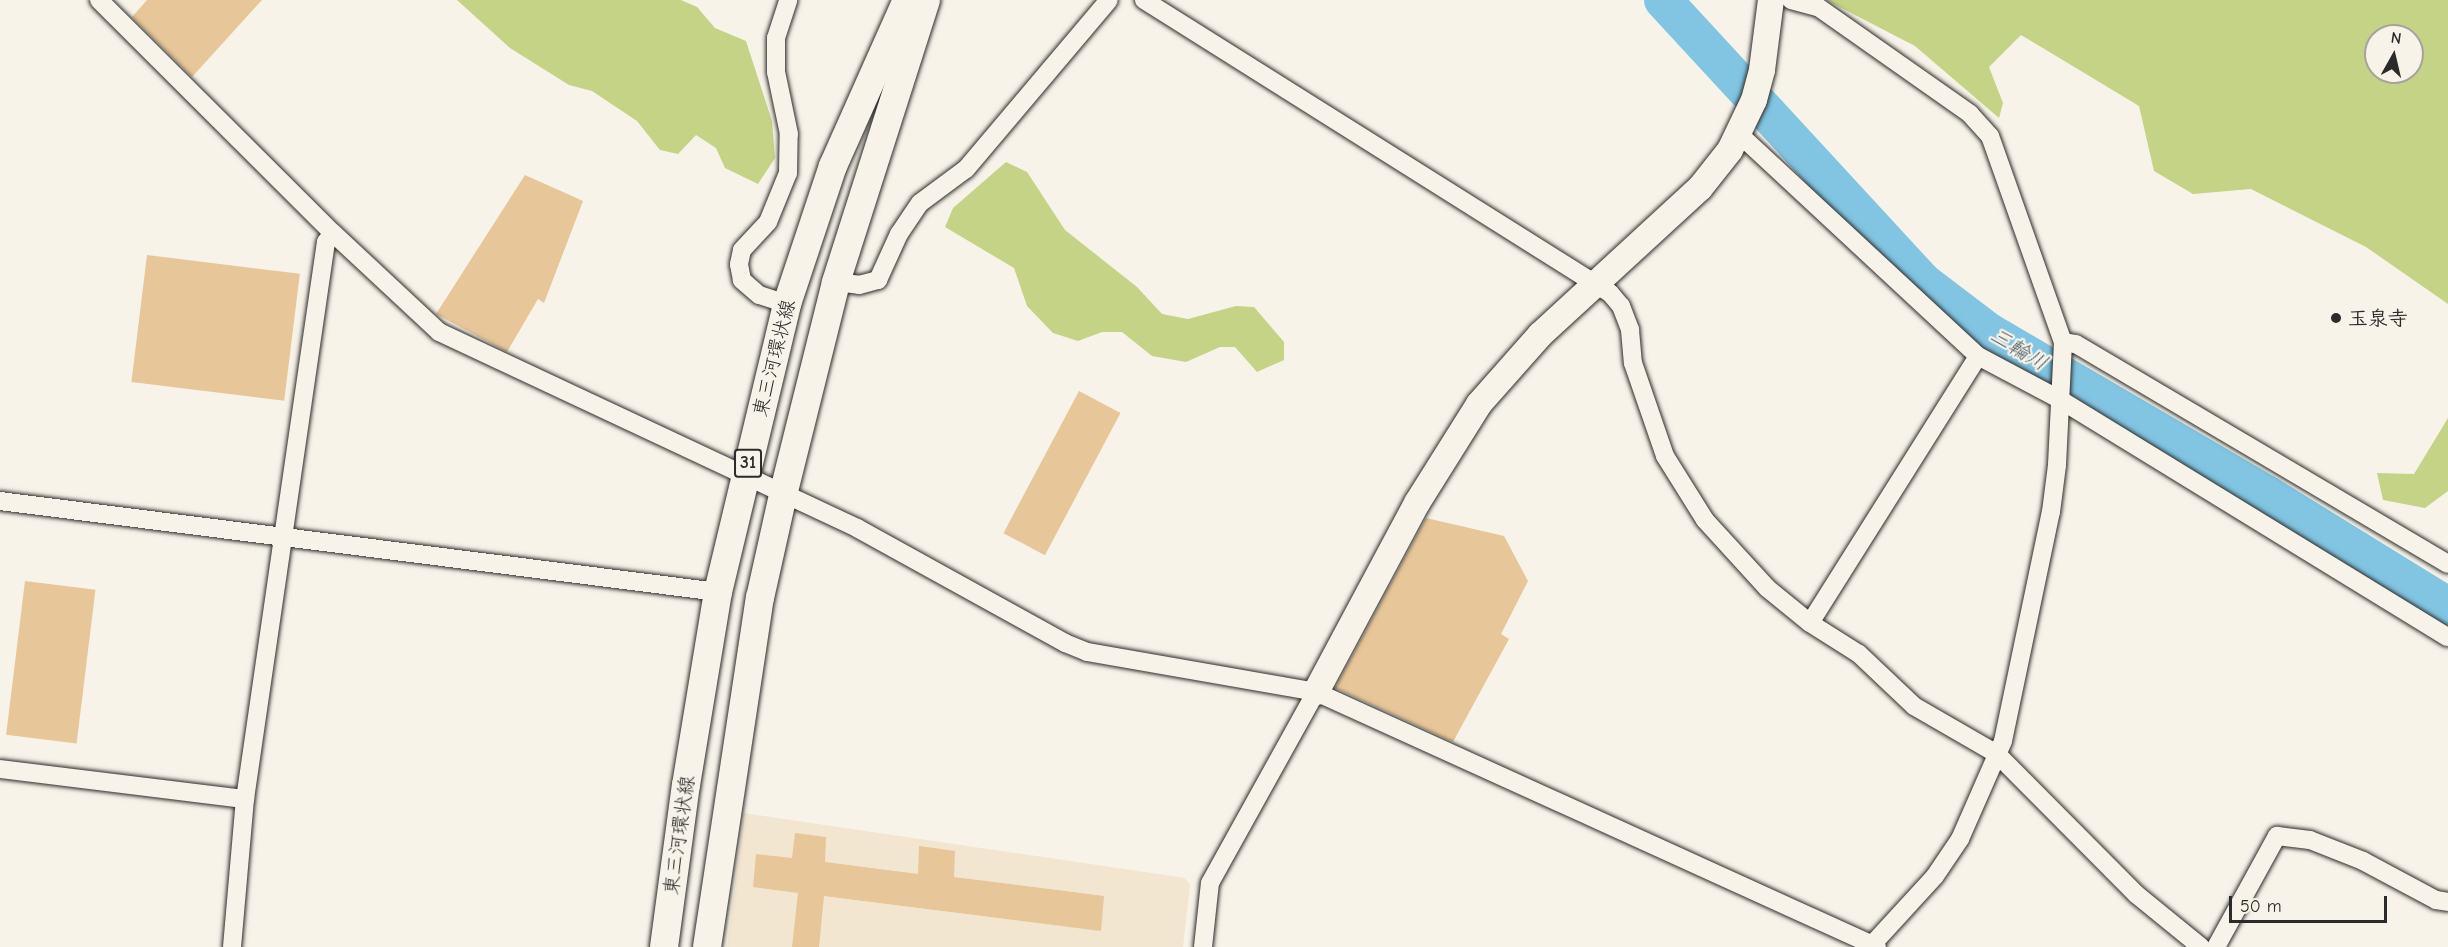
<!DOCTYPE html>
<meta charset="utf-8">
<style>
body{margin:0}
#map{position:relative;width:2448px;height:947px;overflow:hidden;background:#f7f3e8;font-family:"Comic Neue","Klee One",sans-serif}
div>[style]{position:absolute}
.built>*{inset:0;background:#f2e6d0}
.green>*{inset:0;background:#c5d387}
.river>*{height:38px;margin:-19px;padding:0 19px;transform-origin:19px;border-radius:19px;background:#81c5e2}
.building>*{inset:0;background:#e7c699;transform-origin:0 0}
.roads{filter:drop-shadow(0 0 2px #2b2b2b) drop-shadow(0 0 2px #2b2b2b)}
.street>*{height:18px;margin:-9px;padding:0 9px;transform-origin:9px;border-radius:9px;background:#f7f3e8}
.secondary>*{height:26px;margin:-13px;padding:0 13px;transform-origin:13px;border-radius:13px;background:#f7f3e8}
.primary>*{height:28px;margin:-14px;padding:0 14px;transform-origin:14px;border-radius:14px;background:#f7f3e8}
.dots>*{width:16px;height:16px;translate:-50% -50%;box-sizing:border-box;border:3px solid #f7f3e8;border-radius:50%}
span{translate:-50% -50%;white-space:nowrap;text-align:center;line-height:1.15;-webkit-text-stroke:4.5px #f7f3e8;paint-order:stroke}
.shield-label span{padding:2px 4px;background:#f7f3e8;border:2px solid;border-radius:4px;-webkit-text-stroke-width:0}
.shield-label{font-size:18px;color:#2b2b2b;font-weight:700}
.poi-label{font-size:20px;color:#2b2b2b;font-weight:700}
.left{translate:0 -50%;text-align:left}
.street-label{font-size:20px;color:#2b2b2b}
.water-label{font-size:21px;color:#455962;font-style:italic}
.north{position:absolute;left:2364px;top:24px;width:60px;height:60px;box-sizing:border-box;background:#f7f3e8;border:2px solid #a5a39c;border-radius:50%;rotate:8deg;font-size:16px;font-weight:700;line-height:24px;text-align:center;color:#2b2b2b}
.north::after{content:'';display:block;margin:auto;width:21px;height:27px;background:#2b2b2b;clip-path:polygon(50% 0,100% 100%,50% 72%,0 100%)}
.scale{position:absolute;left:2229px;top:896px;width:158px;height:27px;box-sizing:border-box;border:3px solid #2b2b2b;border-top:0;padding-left:8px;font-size:18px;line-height:21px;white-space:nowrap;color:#2b2b2b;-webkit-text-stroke:4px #f7f3e8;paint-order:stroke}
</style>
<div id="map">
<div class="built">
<div style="clip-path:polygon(744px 813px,1185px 878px,1190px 885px,1183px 947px,727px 947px)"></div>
</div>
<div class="green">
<div style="clip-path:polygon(457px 0,681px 0,697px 7px,715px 28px,746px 41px,772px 121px,775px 158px,758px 184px,725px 168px,716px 148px,696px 135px,678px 154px,660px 150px,637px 121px,592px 91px,569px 85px,510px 48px)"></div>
<div style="clip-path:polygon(evenodd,1826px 0,2448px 0,2448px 304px,2366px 247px,2251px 189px,2193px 194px,2154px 171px,2139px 106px,2021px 35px,1989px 67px,2003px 103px,1999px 118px,1915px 46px,1826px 0,2376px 36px,2412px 36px,2412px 72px,2376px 72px,2376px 36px)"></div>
<div style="clip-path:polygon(1006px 162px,1027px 172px,1065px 230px,1137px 287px,1162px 314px,1188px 319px,1236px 306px,1254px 307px,1284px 342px,1284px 360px,1257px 372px,1235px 347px,1220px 347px,1186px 362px,1152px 356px,1122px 332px,1102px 332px,1078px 341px,1053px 333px,1027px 306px,1014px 268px,945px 227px,953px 208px)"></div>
<div style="clip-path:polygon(2448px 418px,2448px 491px,2425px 508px,2383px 500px,2377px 473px,2414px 474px)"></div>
</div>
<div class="river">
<div style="left:1663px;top:0;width:382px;rotate:47.3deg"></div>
<div style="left:1922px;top:281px;width:84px;rotate:37.3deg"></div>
<div style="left:1989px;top:332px;width:323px;rotate:30.3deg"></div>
<div style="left:2268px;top:495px;width:211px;rotate:31.7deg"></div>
</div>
<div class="building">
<div style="clip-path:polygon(147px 0,262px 0,192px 77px,132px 17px)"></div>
<div style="clip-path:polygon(525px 175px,583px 201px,544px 303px,538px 299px,507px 352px,436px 314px)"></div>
<div style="left:147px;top:255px;width:154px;height:128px;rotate:7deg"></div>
<div style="left:1079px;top:391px;width:47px;height:161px;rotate:28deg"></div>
<div style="clip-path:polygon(1426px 518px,1504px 536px,1528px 581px,1501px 634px,1509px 639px,1453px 742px,1335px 688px)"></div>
<div style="left:25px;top:581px;width:71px;height:155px;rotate:7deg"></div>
<div style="clip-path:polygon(795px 833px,826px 837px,825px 862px,918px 874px,919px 846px,955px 851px,954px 877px,1104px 896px,1101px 931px,824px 896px,819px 947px,792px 947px,798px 893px,753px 887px,756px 854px,792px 858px)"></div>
</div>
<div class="roads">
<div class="street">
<div style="left:99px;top:0;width:330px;rotate:44.9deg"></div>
<div style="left:333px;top:233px;width:145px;rotate:43deg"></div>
<div style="left:439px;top:332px;width:462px;rotate:25.1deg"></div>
<div style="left:857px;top:528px;width:238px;rotate:28.9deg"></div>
<div style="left:1065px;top:643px;width:24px;rotate:22deg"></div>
<div style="left:1087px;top:652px;width:232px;rotate:9.9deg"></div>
<div style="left:1316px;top:692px;width:616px;rotate:24.44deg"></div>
<div style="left:1144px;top:0;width:550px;rotate:32.16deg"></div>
<div style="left:1610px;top:293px;width:17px;rotate:50deg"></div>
<div style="left:1621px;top:306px;width:26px;rotate:69deg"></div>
<div style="left:1630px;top:330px;width:33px;rotate:85deg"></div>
<div style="left:1633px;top:363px;width:98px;rotate:71deg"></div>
<div style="left:1665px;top:456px;width:75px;rotate:58deg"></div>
<div style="left:1705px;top:520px;width:92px;rotate:47.6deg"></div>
<div style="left:1767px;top:588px;width:55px;rotate:39.1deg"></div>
<div style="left:1791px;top:0;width:28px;rotate:15deg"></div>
<div style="left:1818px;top:7px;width:186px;rotate:35.1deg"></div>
<div style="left:1970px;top:114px;width:30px;rotate:48deg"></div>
<div style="left:1990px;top:136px;width:219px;rotate:70.5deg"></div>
<div style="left:2063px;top:342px;width:13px;rotate:9deg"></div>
<div style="left:2076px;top:344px;width:432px;rotate:30.6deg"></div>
<div style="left:1738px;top:133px;width:328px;rotate:42.9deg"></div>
<div style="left:836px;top:282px;width:23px;rotate:7deg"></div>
<div style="left:859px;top:285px;width:20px;rotate:-15deg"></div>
<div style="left:878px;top:280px;width:51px;rotate:-65.5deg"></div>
<div style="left:899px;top:234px;width:37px;rotate:-56deg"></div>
<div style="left:920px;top:203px;width:57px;rotate:-36.5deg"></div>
<div style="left:966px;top:169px;width:221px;rotate:-49.8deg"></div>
<div style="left:787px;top:304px;width:29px;rotate:-162deg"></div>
<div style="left:759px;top:295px;width:23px;rotate:-139deg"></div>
<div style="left:742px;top:280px;width:16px;rotate:-101deg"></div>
<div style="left:739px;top:264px;width:14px;rotate:-78deg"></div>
<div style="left:742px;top:250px;width:38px;rotate:-47deg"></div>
<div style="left:768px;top:222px;width:53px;rotate:-67.8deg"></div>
<div style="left:788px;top:173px;width:39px;rotate:-89deg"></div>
<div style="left:789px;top:134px;width:63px;rotate:-101.8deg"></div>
<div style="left:776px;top:72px;width:34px;rotate:-90deg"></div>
<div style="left:776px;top:38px;width:40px;rotate:-72deg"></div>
<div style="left:0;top:501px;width:724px;rotate:7.22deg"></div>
<div style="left:0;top:769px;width:247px;rotate:7deg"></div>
<div style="left:232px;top:947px;width:149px;rotate:-85deg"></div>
<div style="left:245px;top:799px;width:563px;rotate:-81.73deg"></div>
<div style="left:326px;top:242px;width:11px;rotate:-52deg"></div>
<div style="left:1203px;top:947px;width:64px;rotate:-83.8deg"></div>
<div style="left:1210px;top:883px;width:218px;rotate:-61deg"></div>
<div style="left:1870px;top:947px;width:96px;rotate:-47.5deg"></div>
<div style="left:1935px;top:876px;width:45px;rotate:-56deg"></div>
<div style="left:1960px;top:839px;width:107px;rotate:-66.3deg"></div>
<div style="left:2003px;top:741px;width:234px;rotate:-78.2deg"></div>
<div style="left:2051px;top:512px;width:47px;rotate:-82.7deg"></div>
<div style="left:2057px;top:465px;width:123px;rotate:-87.2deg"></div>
<div style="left:2201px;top:947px;width:84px;rotate:-140.8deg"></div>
<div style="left:2136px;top:894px;width:197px;rotate:-134.8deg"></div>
<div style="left:1997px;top:754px;width:96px;rotate:-150deg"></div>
<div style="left:1914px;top:706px;width:76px;rotate:-136.6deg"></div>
<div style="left:1859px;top:654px;width:58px;rotate:-147.7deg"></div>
<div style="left:1810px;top:623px;width:315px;rotate:-57.8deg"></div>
<div style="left:1978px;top:356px;width:92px;rotate:28deg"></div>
<div style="left:2059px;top:399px;width:456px;rotate:31.5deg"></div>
<div style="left:2216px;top:947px;width:127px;rotate:-61.2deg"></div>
<div style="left:2277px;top:836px;width:33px;rotate:7deg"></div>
<div style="left:2310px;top:840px;width:57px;rotate:21.6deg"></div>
<div style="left:2363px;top:861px;width:83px;rotate:28.1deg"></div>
<div style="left:2436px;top:900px;width:12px;rotate:9deg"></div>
</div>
<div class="secondary">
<div style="left:1316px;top:692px;width:214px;rotate:-61.9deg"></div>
<div style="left:1417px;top:503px;width:117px;rotate:-57.9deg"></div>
<div style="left:1479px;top:404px;width:92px;rotate:-48.5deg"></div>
<div style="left:1540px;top:335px;width:217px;rotate:-42.6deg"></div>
<div style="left:1700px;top:188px;width:48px;rotate:-51.7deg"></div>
<div style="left:1730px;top:150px;width:55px;rotate:-64.4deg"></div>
<div style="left:1754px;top:100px;width:31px;rotate:-75deg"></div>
<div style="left:1762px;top:70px;width:71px;rotate:-82.7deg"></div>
</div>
<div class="primary">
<div style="left:664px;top:947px;width:163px;rotate:-82.3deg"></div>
<div style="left:686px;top:785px;width:196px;rotate:-80.6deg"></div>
<div style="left:718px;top:592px;width:296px;rotate:-76.5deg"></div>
<div style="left:787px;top:304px;width:145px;rotate:-71.6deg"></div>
<div style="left:833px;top:166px;width:182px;rotate:-66deg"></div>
<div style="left:707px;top:947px;width:353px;rotate:-81.4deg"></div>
<div style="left:760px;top:598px;width:106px;rotate:-77.4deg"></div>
<div style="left:783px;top:495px;width:219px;rotate:-76deg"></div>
<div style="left:836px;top:282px;width:296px;rotate:-72.3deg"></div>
</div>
</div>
<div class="dots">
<div style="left:2336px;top:318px;background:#2b2b2b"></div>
</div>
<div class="shield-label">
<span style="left:748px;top:463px">31</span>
</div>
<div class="poi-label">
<span class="left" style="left:2348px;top:318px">玉泉寺</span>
</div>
<div class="street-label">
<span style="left:774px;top:358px;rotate:-76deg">東三河環状線</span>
<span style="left:679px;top:835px;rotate:-82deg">東三河環状線</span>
</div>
<div class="water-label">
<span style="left:2019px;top:349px;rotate:31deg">三輪川</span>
</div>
<div class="north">N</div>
<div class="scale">50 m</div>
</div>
